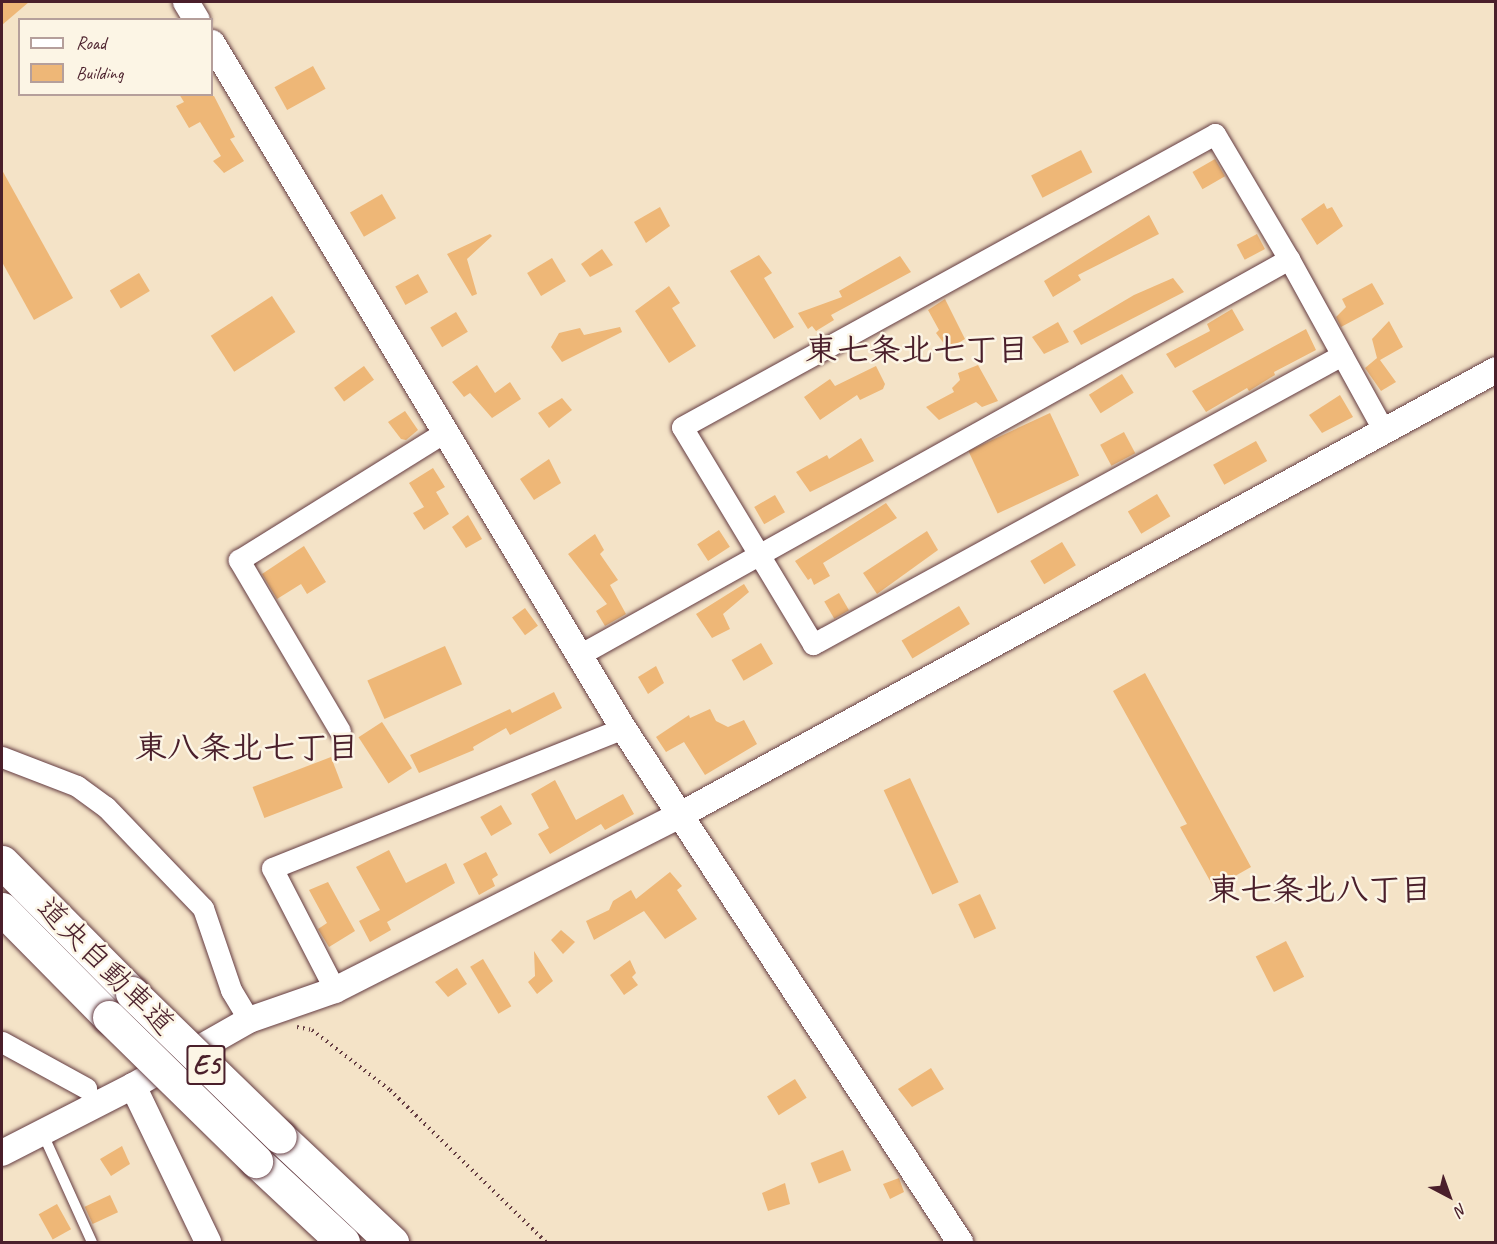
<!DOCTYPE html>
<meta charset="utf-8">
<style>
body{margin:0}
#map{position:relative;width:1497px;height:1244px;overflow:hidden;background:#f4e3c7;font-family:Caveat,"Klee One",sans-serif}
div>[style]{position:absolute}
.building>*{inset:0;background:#eeb777;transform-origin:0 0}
.path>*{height:4px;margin-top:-2px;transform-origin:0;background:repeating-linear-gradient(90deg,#643c42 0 1.5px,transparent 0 6px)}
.roads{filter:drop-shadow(0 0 2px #643c42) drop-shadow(0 0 2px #643c42)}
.service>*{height:10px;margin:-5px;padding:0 5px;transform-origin:5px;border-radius:5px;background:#fff}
.minor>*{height:21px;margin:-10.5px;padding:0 10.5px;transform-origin:10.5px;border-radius:10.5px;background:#fff}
.tertiary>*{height:26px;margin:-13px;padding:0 13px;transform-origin:13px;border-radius:13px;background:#fff}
.motorway>*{height:33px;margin:-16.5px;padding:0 16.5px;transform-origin:16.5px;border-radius:16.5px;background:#fff}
.bridges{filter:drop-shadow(0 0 2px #643c42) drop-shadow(0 0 2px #643c42)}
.motorway-bridge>*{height:33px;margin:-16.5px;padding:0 16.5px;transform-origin:16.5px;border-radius:16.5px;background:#fff}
span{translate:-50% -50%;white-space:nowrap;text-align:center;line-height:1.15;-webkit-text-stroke:5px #fcf5e5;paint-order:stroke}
.shield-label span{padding:2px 4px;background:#fcf5e5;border:2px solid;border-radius:4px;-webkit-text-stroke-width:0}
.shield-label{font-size:28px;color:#4a1f2b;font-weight:700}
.street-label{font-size:30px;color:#4a1f2b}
.neighbourhood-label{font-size:32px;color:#4a1f2b;font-weight:700}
.frame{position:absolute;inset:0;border:3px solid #4a1f2b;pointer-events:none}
.legend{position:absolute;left:18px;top:18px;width:195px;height:78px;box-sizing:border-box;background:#fcf5e5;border:2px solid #b59f9b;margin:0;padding:8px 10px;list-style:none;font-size:18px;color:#4a1f2b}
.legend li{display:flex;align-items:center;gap:12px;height:30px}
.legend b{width:30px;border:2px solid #b59f9b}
.north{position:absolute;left:1419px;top:1166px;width:60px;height:60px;-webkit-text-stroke:4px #fcf5e5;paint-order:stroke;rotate:139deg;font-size:16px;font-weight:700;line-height:24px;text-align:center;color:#4a1f2b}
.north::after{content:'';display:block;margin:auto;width:21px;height:27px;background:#4a1f2b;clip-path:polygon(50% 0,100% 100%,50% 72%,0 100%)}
</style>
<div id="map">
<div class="building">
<div style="clip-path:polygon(2px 2px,29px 2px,2px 25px)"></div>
<div style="left:313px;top:66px;width:26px;height:44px;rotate:61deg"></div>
<div style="clip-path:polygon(179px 94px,214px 96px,235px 137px,230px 139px,244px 161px,224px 173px,213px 161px,221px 156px,200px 122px,189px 128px,176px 106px,184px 102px)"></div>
<div style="left:1081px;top:150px;width:25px;height:56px;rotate:63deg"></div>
<div style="left:1215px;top:159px;width:20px;height:26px;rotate:60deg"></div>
<div style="clip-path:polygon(2px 170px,73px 298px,34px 320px,2px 262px)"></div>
<div style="left:382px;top:194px;width:28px;height:37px;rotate:60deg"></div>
<div style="clip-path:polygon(1324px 203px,1327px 209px,1332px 207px,1343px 226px,1317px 245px,1301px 219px)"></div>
<div style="clip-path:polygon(660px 207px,670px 226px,646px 243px,634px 222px)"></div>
<div style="clip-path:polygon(1149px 215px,1159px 234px,1078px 275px,1081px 280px,1053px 297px,1044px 281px)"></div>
<div style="clip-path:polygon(490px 234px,492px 236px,467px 259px,477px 294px,472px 296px,447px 254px)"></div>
<div style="left:1257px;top:234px;width:17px;height:23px;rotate:62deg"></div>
<div style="clip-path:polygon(602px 249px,613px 265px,590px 277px,581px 264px)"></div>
<div style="clip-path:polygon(759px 255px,772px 273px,764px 278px,794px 327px,774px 339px,730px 271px)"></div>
<div style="clip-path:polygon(900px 256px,911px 272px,831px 315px,834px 320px,816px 331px,812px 326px,808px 329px,798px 313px,842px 297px,839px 291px)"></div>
<div style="left:552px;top:258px;width:27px;height:29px;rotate:59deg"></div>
<div style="left:139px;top:273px;width:21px;height:34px;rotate:59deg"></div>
<div style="left:418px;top:274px;width:21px;height:26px;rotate:61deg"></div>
<div style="clip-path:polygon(1173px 278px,1184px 292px,1081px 345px,1073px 331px,1134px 295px)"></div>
<div style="clip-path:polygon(1372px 283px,1384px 304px,1341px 327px,1336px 317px,1346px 307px,1342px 299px)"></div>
<div style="clip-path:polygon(669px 286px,680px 303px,672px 308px,696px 346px,669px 363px,635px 311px)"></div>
<div style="left:272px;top:296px;width:43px;height:73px;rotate:57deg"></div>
<div style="clip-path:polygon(945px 299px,965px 339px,948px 349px,936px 333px,939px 330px,928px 310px)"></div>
<div style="clip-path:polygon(1232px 309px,1244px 330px,1175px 368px,1166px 354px,1210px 331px,1207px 324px)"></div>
<div style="left:456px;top:312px;width:23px;height:30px;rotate:59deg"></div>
<div style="clip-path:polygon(1389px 321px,1403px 347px,1380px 360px,1396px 382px,1381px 391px,1365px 368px,1377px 358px,1372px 339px)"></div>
<div style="clip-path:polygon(1058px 322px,1069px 342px,1044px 354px,1032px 337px)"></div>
<div style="clip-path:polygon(620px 327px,622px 332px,562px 362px,551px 347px,559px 333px,580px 328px,584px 335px)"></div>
<div style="clip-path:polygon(1306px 329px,1316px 350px,1274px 372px,1275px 375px,1249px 391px,1247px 388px,1206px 412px,1192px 391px)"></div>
<div style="clip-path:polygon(477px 365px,495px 393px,510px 382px,521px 399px,492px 418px,470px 393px,464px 397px,452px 382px)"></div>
<div style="clip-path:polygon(978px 365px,998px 401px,982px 407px,976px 402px,939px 420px,926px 407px,954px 392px,952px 388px,960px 380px,958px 373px)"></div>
<div style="left:364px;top:366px;width:17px;height:37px;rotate:54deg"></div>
<div style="clip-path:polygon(876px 366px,885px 384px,883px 389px,860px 400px,857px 395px,820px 420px,804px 397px,830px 379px,835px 386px)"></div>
<div style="left:1122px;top:374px;width:22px;height:39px;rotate:58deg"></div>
<div style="clip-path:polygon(1340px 395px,1353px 417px,1322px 433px,1309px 415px)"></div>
<div style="clip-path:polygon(562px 398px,572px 410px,549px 428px,538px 413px)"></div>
<div style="clip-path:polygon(405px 411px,418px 430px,406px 440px,401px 439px,388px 422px)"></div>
<div style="left:1050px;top:413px;width:69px;height:90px;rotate:65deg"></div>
<div style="left:1124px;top:432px;width:24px;height:27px;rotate:62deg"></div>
<div style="clip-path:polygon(861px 438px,874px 461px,810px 492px,796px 472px,827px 455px,829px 459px)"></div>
<div style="left:1256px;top:441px;width:23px;height:49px;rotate:61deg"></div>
<div style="clip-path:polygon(549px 459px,561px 483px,534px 500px,520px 479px)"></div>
<div style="clip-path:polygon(433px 468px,445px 487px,436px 492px,449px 514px,424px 530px,413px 513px,424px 507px,409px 483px)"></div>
<div style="left:1157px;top:494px;width:26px;height:34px;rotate:59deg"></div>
<div style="left:775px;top:495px;width:20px;height:24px;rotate:60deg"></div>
<div style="clip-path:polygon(886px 503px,897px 518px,823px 563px,830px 576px,814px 585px,811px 578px,808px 580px,795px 561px)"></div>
<div style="clip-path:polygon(468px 515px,482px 539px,466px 548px,452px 527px)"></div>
<div style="left:719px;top:530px;width:20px;height:26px;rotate:57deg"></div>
<div style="clip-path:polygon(927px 531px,938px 550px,877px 594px,863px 573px)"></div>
<div style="clip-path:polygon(595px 534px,604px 550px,600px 554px,618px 580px,610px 585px,626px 614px,605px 626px,596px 611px,607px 604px,568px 554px)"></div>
<div style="left:1062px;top:542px;width:27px;height:37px;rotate:59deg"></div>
<div style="clip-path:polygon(304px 546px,326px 582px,307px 594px,301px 584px,277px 599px,262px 574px)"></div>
<div style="clip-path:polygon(744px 584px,749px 592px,723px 614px,730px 629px,712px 638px,696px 614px)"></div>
<div style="left:839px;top:593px;width:20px;height:17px;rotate:60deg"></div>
<div style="left:959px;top:606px;width:21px;height:67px;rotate:59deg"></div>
<div style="left:525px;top:608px;width:22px;height:16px;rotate:54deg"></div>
<div style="left:761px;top:643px;width:24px;height:34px;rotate:60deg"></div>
<div style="left:445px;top:646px;width:42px;height:85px;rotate:66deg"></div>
<div style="clip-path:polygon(656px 666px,664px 683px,648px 694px,638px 677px)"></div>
<div style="clip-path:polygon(1145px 673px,1251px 867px,1214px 888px,1180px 827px,1187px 824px,1113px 691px)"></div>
<div style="clip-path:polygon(554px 692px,562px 708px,510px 735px,506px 728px,473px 747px,474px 750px,419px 773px,410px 755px,510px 709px,512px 713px)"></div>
<div style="clip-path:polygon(710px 709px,716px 721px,728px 727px,744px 720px,757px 744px,705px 775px,684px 742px,666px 752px,656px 737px,689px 715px,690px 718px)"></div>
<div style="left:382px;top:722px;width:55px;height:28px;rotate:57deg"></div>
<div style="left:331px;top:757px;width:33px;height:84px;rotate:69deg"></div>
<div style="left:910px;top:778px;width:115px;height:29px;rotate:65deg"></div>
<div style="clip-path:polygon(555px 780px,576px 820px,623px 794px,634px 814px,605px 830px,601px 824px,550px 854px,538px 834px,549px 828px,531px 794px)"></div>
<div style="left:501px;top:805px;width:22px;height:24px;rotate:60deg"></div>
<div style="clip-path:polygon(389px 850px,406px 883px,446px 863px,455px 883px,387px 922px,391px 930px,370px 942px,359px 921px,380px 910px,356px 867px)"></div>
<div style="clip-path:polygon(486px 852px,498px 875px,492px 879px,495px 886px,479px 895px,463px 864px)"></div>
<div style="clip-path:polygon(670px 872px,682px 886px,677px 890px,697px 919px,665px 939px,644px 911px,594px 940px,586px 921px,609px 910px,613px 901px,631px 890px,636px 899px)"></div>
<div style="clip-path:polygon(328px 882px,355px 931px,329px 947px,318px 929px,327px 923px,309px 890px)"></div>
<div style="left:980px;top:894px;width:38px;height:24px;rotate:65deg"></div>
<div style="clip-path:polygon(561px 930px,575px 942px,563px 954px,551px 940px)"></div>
<div style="left:1286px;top:941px;width:40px;height:34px;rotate:63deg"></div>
<div style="clip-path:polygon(534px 951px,553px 981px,537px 994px,528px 982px,535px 976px)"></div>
<div style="left:483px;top:959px;width:55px;height:15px;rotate:59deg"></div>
<div style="clip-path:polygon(630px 960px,636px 973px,632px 977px,638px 985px,624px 995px,610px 975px)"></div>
<div style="clip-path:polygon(457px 968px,467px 984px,448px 997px,435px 982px)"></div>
<div style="clip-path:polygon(931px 1068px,944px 1089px,912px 1107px,898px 1089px)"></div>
<div style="left:795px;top:1079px;width:22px;height:33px;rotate:58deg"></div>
<div style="clip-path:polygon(122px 1146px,130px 1164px,111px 1176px,100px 1159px)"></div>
<div style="left:843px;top:1150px;width:22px;height:35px;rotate:68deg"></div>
<div style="clip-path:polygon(899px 1178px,904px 1192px,890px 1199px,883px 1184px)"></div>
<div style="clip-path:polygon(785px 1183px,790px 1204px,768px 1211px,762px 1193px)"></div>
<div style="left:110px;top:1195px;width:19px;height:28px;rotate:65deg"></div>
<div style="left:57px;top:1204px;width:29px;height:21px;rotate:61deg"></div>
</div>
<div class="path">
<div style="left:297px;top:1027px;width:15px;rotate:11deg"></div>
<div style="left:312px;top:1030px;width:98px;rotate:37.6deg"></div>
<div style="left:390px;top:1090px;width:218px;rotate:44.3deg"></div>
</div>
<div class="roads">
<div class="service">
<div style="left:42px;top:1132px;width:121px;rotate:65.6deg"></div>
</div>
<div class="minor">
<div style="left:1342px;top:355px;width:603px;rotate:151.35deg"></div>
<div style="left:813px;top:644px;width:253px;rotate:-121.1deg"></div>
<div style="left:682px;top:427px;width:608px;rotate:-28.8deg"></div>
<div style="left:1215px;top:134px;width:145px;rotate:59.4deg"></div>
<div style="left:1289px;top:259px;width:194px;rotate:61.1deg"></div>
<div style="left:581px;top:654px;width:811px;rotate:-29.16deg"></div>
<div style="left:340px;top:731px;width:199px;rotate:-120.6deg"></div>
<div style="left:239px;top:560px;width:243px;rotate:-31.9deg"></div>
<div style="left:2px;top:757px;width:80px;rotate:21.1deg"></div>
<div style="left:77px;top:786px;width:36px;rotate:36deg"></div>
<div style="left:106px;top:807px;width:140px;rotate:46.2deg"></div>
<div style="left:203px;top:908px;width:87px;rotate:71.1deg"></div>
<div style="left:231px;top:990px;width:35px;rotate:59deg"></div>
<div style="left:335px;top:990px;width:137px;rotate:-117.3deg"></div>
<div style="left:272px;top:868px;width:378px;rotate:-21.7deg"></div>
<div style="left:2px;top:1042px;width:96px;rotate:28.7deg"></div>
</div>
<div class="tertiary">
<div style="left:186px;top:2px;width:21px;rotate:59deg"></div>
<div style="left:212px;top:43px;width:799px;rotate:59.04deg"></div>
<div style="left:623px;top:728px;width:615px;rotate:56.75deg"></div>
<div style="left:133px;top:1086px;width:173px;rotate:64.3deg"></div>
<div style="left:2px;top:1153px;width:147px;rotate:-27.1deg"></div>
<div style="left:133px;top:1086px;width:133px;rotate:-29.6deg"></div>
<div style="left:249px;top:1020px;width:91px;rotate:-19.2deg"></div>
<div style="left:335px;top:990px;width:389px;rotate:-26.9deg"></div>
<div style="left:682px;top:814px;width:927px;rotate:-28.61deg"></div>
</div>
<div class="motorway">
<div style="left:2px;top:862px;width:185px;rotate:45.2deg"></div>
<div style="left:2px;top:909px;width:152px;rotate:45.3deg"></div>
<div style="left:280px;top:1137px;width:154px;rotate:43.2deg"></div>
<div style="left:256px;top:1161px;width:119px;rotate:43deg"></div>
</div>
</div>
<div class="bridges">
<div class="motorway-bridge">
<div style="left:132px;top:993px;width:206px;rotate:44.2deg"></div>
<div style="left:109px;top:1017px;width:206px;rotate:44.4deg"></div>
</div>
</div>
<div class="shield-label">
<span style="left:206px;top:1065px">E5</span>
</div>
<div class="street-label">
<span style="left:106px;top:966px;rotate:45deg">道央自動車道</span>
</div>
<div class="neighbourhood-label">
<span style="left:917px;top:350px">東七条北七丁目</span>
<span style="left:247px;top:748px">東八条北七丁目</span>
<span style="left:1320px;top:890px">東七条北八丁目</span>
</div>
<div class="frame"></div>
<ul class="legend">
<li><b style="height:8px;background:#fff"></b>Road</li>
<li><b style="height:16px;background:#eeb777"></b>Building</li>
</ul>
<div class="north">N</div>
</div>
